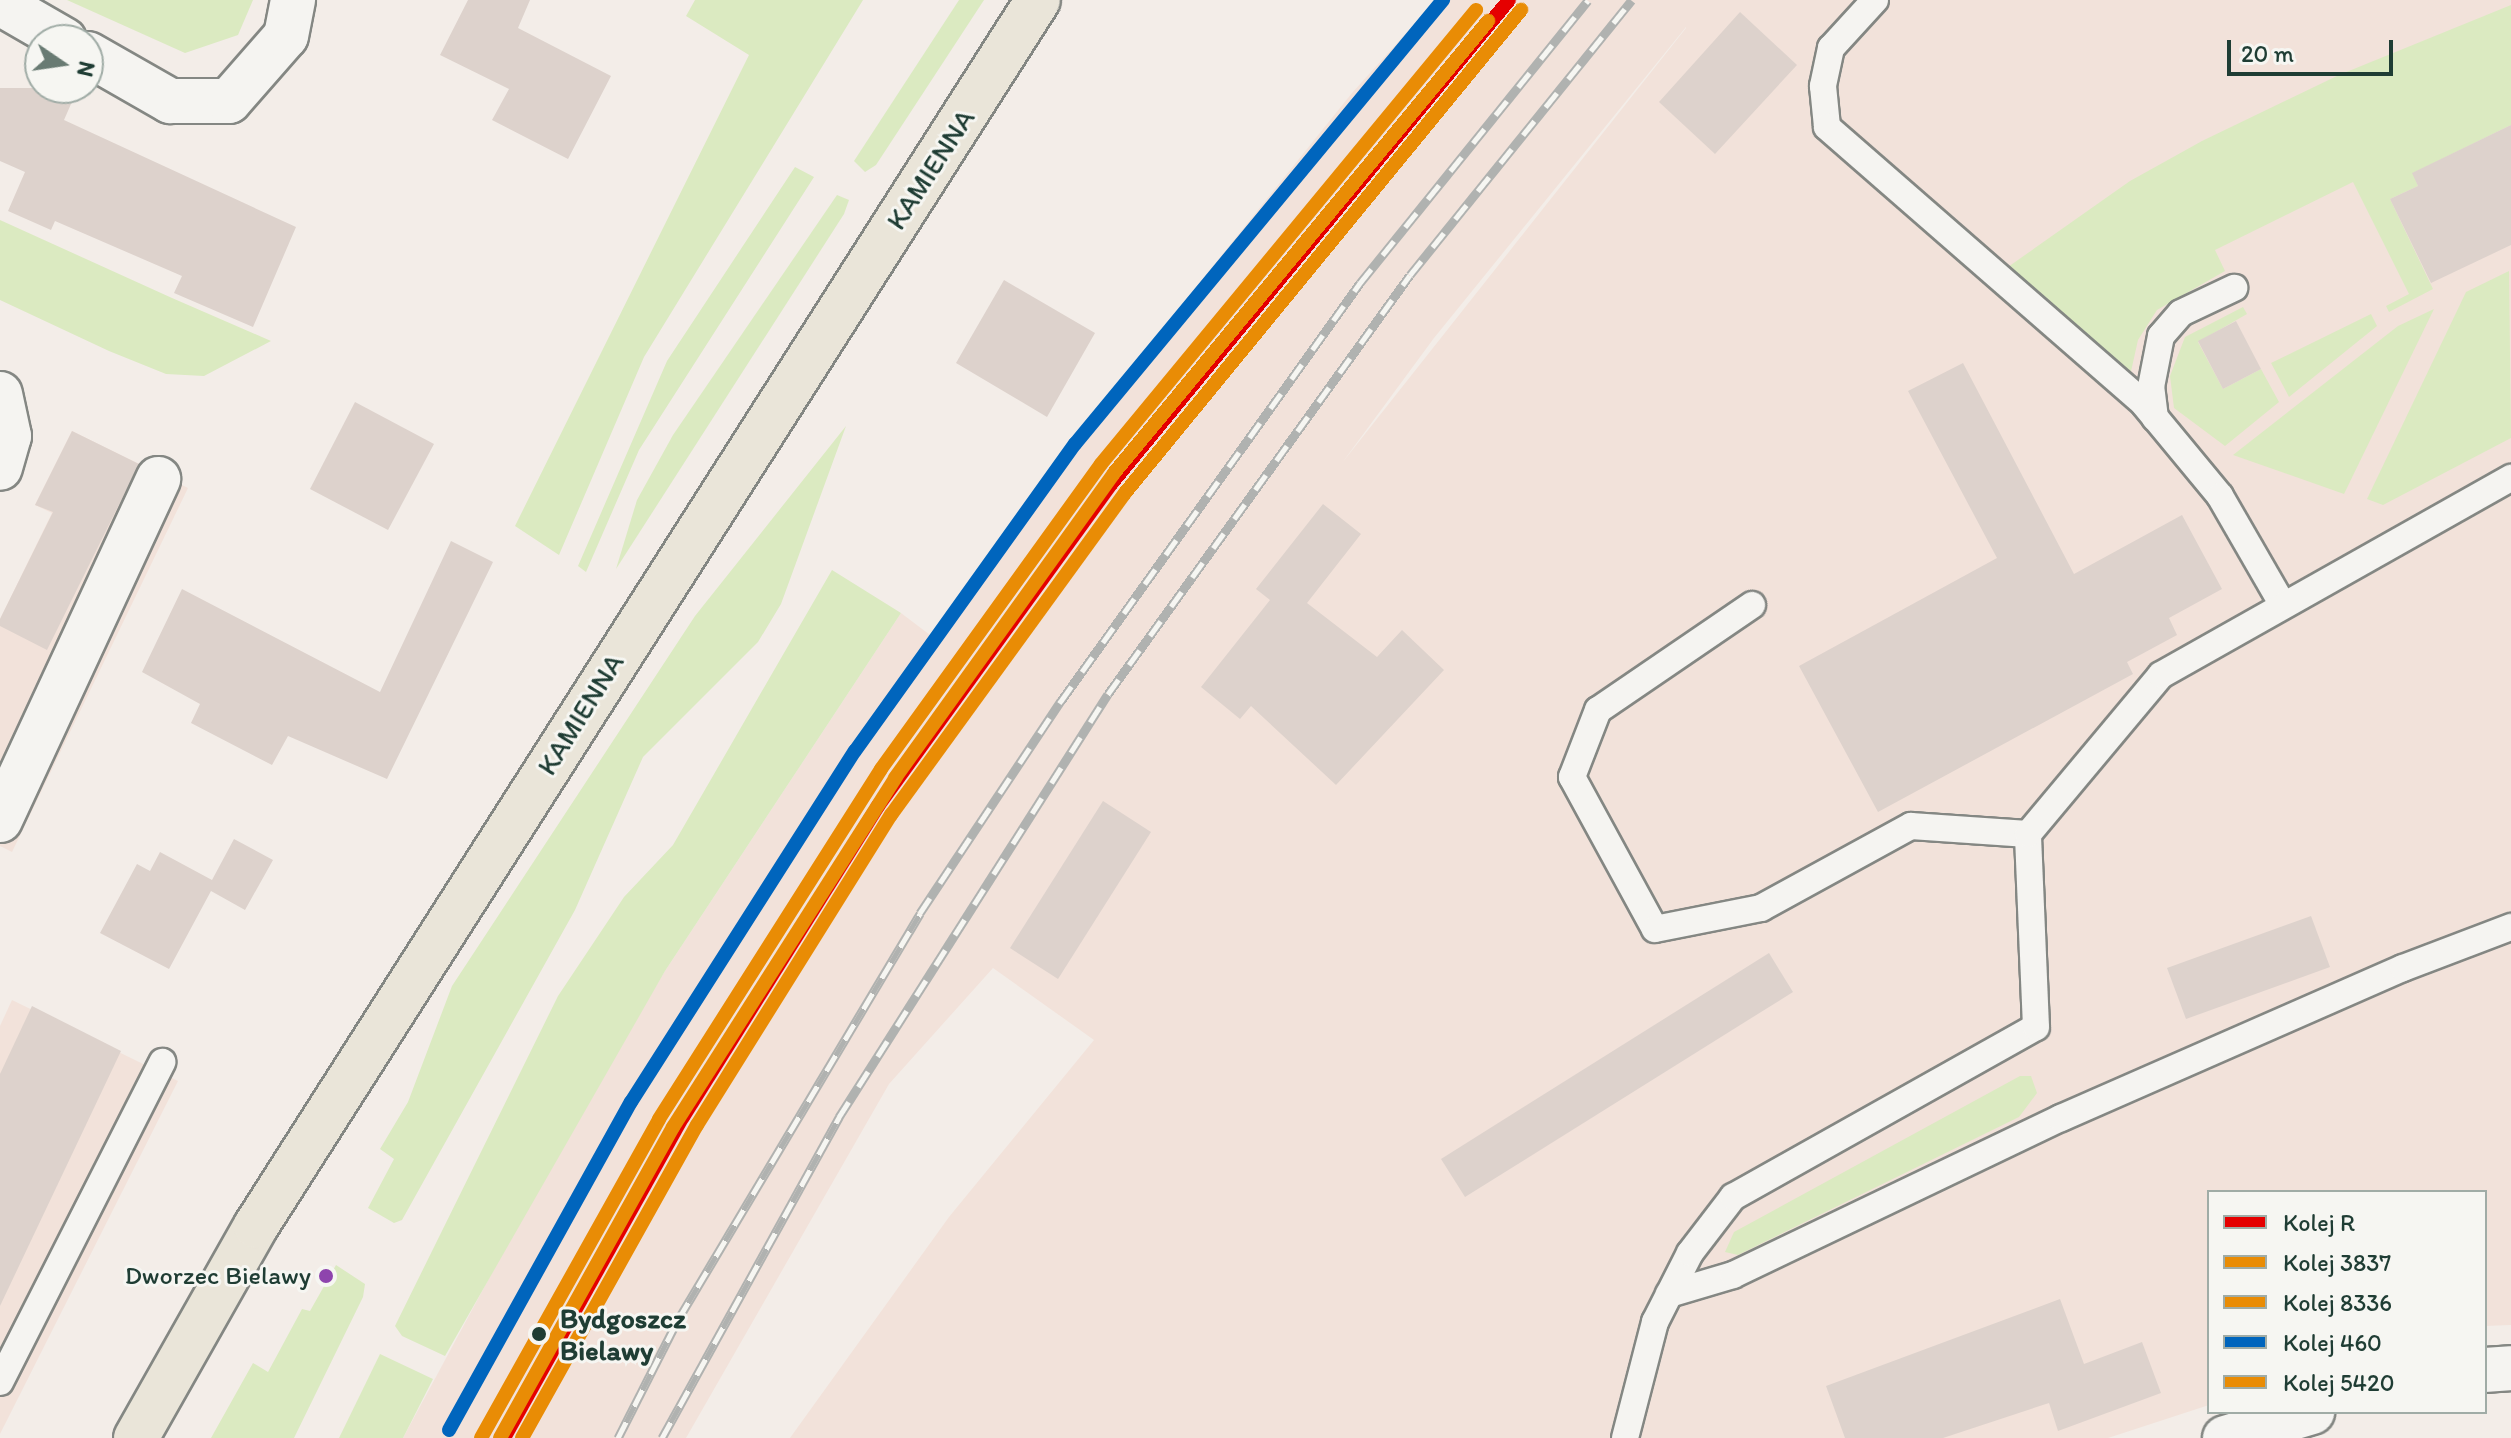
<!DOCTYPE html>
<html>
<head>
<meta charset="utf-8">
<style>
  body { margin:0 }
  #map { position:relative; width:2511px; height:1438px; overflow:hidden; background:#f3ede8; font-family:Itim,sans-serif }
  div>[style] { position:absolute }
  .built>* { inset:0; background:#f2e2da }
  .green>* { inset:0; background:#dbeac1 }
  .building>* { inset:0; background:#ddd2cc }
  .roads { filter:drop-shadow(2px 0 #848783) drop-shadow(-2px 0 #848783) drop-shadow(0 2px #848783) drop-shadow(0 -2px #848783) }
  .lane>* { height:26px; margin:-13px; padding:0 13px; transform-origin:13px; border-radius:13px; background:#f5f4f1 }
  .street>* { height:44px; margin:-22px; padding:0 22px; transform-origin:22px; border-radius:22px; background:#f5f4f1 }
  .primary>* { height:44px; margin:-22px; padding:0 22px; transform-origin:22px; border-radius:22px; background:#eae5d9 }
  .rail>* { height:9px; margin-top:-4.5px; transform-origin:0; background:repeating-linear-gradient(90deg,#f6f6f2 0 18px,#b0b2b0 0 36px); box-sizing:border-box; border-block:2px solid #b0b2b0 }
  .rail-1>* { height:14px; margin:-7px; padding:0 7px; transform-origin:7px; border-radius:7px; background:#e50000 }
  .rail-2>* { height:14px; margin:-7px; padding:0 7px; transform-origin:7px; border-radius:7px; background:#e98c05 }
  .rail-3>* { height:14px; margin:-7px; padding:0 7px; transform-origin:7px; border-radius:7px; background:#e98c05 }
  .rail-4>* { height:14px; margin:-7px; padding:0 7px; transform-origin:7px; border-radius:7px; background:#0065bd }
  .rail-5>* { height:14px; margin:-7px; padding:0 7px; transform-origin:7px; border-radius:7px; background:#e98c05 }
  .dots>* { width:22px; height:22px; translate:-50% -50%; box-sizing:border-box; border:4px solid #f6f6f2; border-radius:50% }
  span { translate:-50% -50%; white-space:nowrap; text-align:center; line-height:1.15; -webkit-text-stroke:6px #f6f6f2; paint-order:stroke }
  .bus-label { font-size:26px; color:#1f3d34 }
  .right { translate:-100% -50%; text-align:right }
  .street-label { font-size:28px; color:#1f3d34 }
  .stop-label { font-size:28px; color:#1f3d34; font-weight:700 }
  .left { translate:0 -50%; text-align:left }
  .legend { position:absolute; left:2207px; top:1190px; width:280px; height:224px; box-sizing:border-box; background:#f6f6f2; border:2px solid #a0aca6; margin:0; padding:10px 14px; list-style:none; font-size:24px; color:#1f3d34 }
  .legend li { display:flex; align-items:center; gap:16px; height:40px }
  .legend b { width:40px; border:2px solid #a0aca6 }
  .north { position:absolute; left:24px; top:24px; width:80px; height:80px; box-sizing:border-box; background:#f6f6f2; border:2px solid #a0aca6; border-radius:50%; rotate:103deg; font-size:22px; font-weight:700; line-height:32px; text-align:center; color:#1f3d34 }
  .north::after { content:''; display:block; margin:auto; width:28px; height:36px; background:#697b73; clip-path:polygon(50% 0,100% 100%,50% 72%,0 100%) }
  .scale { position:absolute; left:2227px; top:40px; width:166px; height:36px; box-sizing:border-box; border:4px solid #1f3d34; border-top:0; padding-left:10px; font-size:24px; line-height:28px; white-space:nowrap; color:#1f3d34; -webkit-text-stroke:6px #f6f6f2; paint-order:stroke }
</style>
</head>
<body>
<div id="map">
  <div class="built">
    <i style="clip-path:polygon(evenodd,1436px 0,2511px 0,2511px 1325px,2485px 1326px,2485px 1192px,2209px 1192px,2209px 1405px,2108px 1438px,790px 1438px,949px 1217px,1094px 1040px,993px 968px,889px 1084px,686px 1438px,403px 1438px,562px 1143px,665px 971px,901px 613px,934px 638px,1003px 534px,1115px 388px,1352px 93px,1436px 0,1686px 27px,1686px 28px,1342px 463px,1434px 338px,1686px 27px)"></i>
    <i style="clip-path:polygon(72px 431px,188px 488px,12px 852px,0 846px,0 619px,52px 513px,35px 505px)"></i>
    <i style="clip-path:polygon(12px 1000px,178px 1081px,0 1434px,0 1026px)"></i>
  </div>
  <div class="green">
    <i style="clip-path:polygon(67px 0,253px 0,238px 35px,185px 53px)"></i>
    <i style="clip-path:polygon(695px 0,863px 0,644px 357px,559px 555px,515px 526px,749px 55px,686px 16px)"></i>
    <i style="clip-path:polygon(959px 0,984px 0,876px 165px,865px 172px,854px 161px)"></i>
    <i style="clip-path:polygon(2511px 5px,2511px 125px,2413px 173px,2418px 186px,2390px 199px,2433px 289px,2389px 312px,2386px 306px,2409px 294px,2353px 182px,2215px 250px,2225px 271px,2157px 310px,2138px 340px,2130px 376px,2008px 267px,2130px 181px,2202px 141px,2339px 75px)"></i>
    <i style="clip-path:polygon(795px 167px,814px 177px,639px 450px,586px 572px,578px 566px,667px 361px)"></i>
    <i style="clip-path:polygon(837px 195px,849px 200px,844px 214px,616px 569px,637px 500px,673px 435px)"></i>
    <i style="clip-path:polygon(0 220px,172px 298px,271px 341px,204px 376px,166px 374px,109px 351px,0 300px)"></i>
    <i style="clip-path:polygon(2509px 271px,2511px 438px,2383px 505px,2367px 499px,2466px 292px)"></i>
    <i style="clip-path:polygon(2243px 307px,2247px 314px,2198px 342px,2223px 389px,2261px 369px,2279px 402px,2225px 446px,2174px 408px,2170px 376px,2185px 337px)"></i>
    <i style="clip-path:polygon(2434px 309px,2344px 494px,2233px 455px,2398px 326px)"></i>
    <i style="clip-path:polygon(2371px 314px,2377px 326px,2289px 397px,2271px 363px)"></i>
    <i style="clip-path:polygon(846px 426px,781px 604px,758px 642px,643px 757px,575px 910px,402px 1220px,394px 1223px,368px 1208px,394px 1159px,380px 1149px,408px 1102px,452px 986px,695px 616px)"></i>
    <i style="clip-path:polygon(832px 570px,901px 613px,665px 971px,445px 1356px,402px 1336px,395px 1326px,558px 996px,624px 897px,673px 845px)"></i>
    <i style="clip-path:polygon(2020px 1076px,2031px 1076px,2037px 1093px,2019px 1117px,1738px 1255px,1725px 1252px,1734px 1232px)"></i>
    <i style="clip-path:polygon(336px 1265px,365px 1284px,363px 1297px,294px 1438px,211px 1438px,253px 1363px,268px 1372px,302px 1309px,310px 1311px)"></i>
    <i style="clip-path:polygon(380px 1354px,433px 1379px,403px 1438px,339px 1438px)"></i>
  </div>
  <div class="building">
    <i style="clip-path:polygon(468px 0,530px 0,518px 28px,611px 76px,568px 159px,492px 120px,509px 89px,440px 55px)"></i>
    <i style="clip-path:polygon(1740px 12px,1797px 65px,1715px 154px,1659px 102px)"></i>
    <i style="clip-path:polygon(0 88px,78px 88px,64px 120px,296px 227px,253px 327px,174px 293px,182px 276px,55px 221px,51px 230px,8px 211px,25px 172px,0 161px)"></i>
    <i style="clip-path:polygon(2511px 125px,2511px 245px,2431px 283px,2390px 199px,2418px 186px,2412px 173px)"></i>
    <i style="clip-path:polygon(1004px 280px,1095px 333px,1047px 417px,956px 363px)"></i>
    <i style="clip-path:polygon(2236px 321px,2261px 369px,2223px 389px,2198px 341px)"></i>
    <i style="clip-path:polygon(1963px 363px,2074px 574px,2182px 515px,2222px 589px,2169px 618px,2177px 635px,2127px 662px,2133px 674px,1878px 812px,1799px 666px,1997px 558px,1908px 391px)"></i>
    <i style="clip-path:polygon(355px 402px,434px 444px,388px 530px,310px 489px)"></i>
    <i style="clip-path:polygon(72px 431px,139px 464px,47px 650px,0 626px,0 619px,53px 512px,35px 505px)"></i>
    <i style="clip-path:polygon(1323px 504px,1361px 534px,1307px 603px,1377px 657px,1402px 630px,1444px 670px,1336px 785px,1251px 706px,1240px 719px,1201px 687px,1270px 600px,1256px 589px)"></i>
    <i style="clip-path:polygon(451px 541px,493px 562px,387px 779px,288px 736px,272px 765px,191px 723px,200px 704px,142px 672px,182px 589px,380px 692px)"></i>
    <i style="clip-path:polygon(1103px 801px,1151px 832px,1058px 979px,1010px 948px)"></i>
    <i style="clip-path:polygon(234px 839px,273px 860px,245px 910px,211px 891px,169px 969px,100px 933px,137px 864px,150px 871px,160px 852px,212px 880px)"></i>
    <i style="clip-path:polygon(2311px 916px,2330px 967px,2186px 1019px,2167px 968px)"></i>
    <i style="clip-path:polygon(1769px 953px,1793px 992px,1465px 1197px,1441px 1159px)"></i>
    <i style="clip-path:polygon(32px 1006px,121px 1051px,0 1306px,0 1074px)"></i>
    <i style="clip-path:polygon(2060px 1299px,2084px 1364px,2142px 1342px,2161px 1393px,2058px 1431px,2049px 1403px,1943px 1438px,1845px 1438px,1826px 1386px)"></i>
  </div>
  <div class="roads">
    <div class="lane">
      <i style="left:1875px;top:0;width:65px;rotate:132.5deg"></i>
      <i style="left:1831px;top:48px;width:39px;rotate:102deg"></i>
      <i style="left:1823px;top:86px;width:41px;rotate:84.4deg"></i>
      <i style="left:1827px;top:127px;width:421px;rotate:41.1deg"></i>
      <i style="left:2144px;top:404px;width:119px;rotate:50.4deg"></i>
      <i style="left:2220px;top:496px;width:126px;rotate:60deg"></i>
      <i style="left:2155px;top:418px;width:31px;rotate:-97deg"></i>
      <i style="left:2151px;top:387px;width:52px;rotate:-78.9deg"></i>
      <i style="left:2161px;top:336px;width:30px;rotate:-49deg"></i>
      <i style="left:2181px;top:313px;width:59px;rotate:-25.3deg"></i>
      <i style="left:1752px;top:605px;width:186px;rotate:145.7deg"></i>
      <i style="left:1598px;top:710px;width:72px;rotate:111.2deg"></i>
      <i style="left:1572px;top:777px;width:173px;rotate:61.4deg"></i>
      <i style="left:1655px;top:929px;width:108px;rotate:-11.2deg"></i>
      <i style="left:1761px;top:908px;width:171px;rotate:-28.7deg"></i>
      <i style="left:1911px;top:826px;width:117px;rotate:3.9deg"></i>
      <i style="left:1669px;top:1294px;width:67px;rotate:-16.5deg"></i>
      <i style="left:1733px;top:1275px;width:364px;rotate:-25.6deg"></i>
      <i style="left:2061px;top:1118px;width:373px;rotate:-23.7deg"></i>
      <i style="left:2403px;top:968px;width:116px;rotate:-20.8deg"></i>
      <i style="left:0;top:1382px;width:359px;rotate:-63.1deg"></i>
      <i style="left:1625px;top:1438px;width:120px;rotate:-75.5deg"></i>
      <i style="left:1655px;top:1322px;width:77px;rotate:-63.1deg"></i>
      <i style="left:1690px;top:1253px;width:71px;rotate:-52.5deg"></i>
      <i style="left:1733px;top:1197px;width:347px;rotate:-29.3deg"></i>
      <i style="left:2036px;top:1027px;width:193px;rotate:-92.4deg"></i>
      <i style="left:2028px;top:834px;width:207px;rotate:-50.1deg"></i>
      <i style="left:2161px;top:675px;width:402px;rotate:-29.4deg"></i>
    </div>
    <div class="street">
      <i style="left:0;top:3px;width:74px;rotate:30deg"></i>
      <i style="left:88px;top:54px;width:95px;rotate:29.8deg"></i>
      <i style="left:170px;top:101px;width:59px"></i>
      <i style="left:229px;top:101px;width:86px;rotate:-48.8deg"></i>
      <i style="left:286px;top:36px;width:37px;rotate:-79deg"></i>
      <i style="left:0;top:394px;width:43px;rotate:77.9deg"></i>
      <i style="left:9px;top:436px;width:33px;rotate:106deg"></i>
      <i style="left:0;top:820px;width:376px;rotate:-65.1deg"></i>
      <i style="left:2485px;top:1370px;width:26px;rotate:-4deg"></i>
      <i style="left:2225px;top:1438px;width:91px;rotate:-16.6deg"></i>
    </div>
    <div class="primary">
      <i style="left:136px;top:1438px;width:244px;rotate:-60.5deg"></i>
      <i style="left:256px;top:1226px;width:1454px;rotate:-57.47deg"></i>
    </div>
  </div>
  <div class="rail">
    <i style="left:618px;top:1438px;width:135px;rotate:-63.1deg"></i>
    <i style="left:679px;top:1318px;width:471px;rotate:-59.2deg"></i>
    <i style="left:920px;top:913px;width:255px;rotate:-56.4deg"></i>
    <i style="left:1061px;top:701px;width:514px;rotate:-54.42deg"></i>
    <i style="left:1360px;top:283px;width:363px;rotate:-51.1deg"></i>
    <i style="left:662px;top:1438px;width:367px;rotate:-61.1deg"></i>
    <i style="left:839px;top:1117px;width:501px;rotate:-57.55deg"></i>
    <i style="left:1108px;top:694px;width:516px;rotate:-54.22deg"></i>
    <i style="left:1410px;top:275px;width:353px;rotate:-51.1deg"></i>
  </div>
  <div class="rail-1">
    <i style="left:504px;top:1438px;width:368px;rotate:-60.9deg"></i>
    <i style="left:683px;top:1117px;width:367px;rotate:-57.9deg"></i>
    <i style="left:878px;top:806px;width:399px;rotate:-54.1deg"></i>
    <i style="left:1112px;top:483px;width:625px;rotate:-50.58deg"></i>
  </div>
  <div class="rail-2">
    <i style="left:522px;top:1438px;width:359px;rotate:-60.8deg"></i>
    <i style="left:697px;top:1125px;width:366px;rotate:-58deg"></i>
    <i style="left:891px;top:815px;width:398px;rotate:-54deg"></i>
    <i style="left:1125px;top:493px;width:625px;rotate:-50.65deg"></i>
  </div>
  <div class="rail-3">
    <i style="left:481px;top:1438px;width:365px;rotate:-60.8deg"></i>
    <i style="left:659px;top:1119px;width:414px;rotate:-57.6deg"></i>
    <i style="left:881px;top:769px;width:376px;rotate:-54.2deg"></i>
    <i style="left:1101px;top:464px;width:589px;rotate:-50.44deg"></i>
  </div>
  <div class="rail-4">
    <i style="left:449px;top:1430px;width:375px;rotate:-61deg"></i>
    <i style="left:631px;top:1102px;width:416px;rotate:-57.5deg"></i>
    <i style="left:855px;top:751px;width:378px;rotate:-54.4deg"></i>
    <i style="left:1075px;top:444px;width:577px;rotate:-50.35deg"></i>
  </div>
  <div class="rail-5">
    <i style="left:500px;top:1438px;width:356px;rotate:-60.9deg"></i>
    <i style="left:673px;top:1127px;width:414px;rotate:-57.5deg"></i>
    <i style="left:895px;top:778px;width:375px;rotate:-54.3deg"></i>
    <i style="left:1114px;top:473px;width:587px;rotate:-50.39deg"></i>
  </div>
  <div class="dots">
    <i style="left:326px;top:1276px;background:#8e44ad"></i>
    <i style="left:539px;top:1334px;background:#1f3d34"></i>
  </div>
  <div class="bus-label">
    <span class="right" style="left:311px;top:1276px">Dworzec Bielawy</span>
  </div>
  <div class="street-label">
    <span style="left:930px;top:169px;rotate:-57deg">KAMIENNA</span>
    <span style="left:580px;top:714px;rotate:-58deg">KAMIENNA</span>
  </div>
  <div class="stop-label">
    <span class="left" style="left:560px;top:1334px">Bydgoszcz<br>Bielawy</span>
  </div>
  <ul class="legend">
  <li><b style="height:10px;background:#e50000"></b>Kolej R</li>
  <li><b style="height:10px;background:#e98c05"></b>Kolej 3837</li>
  <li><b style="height:10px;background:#e98c05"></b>Kolej 8336</li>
  <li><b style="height:10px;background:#0065bd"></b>Kolej 460</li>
  <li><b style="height:10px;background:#e98c05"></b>Kolej 5420</li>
  </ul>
  <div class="north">N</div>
  <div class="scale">20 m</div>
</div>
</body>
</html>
